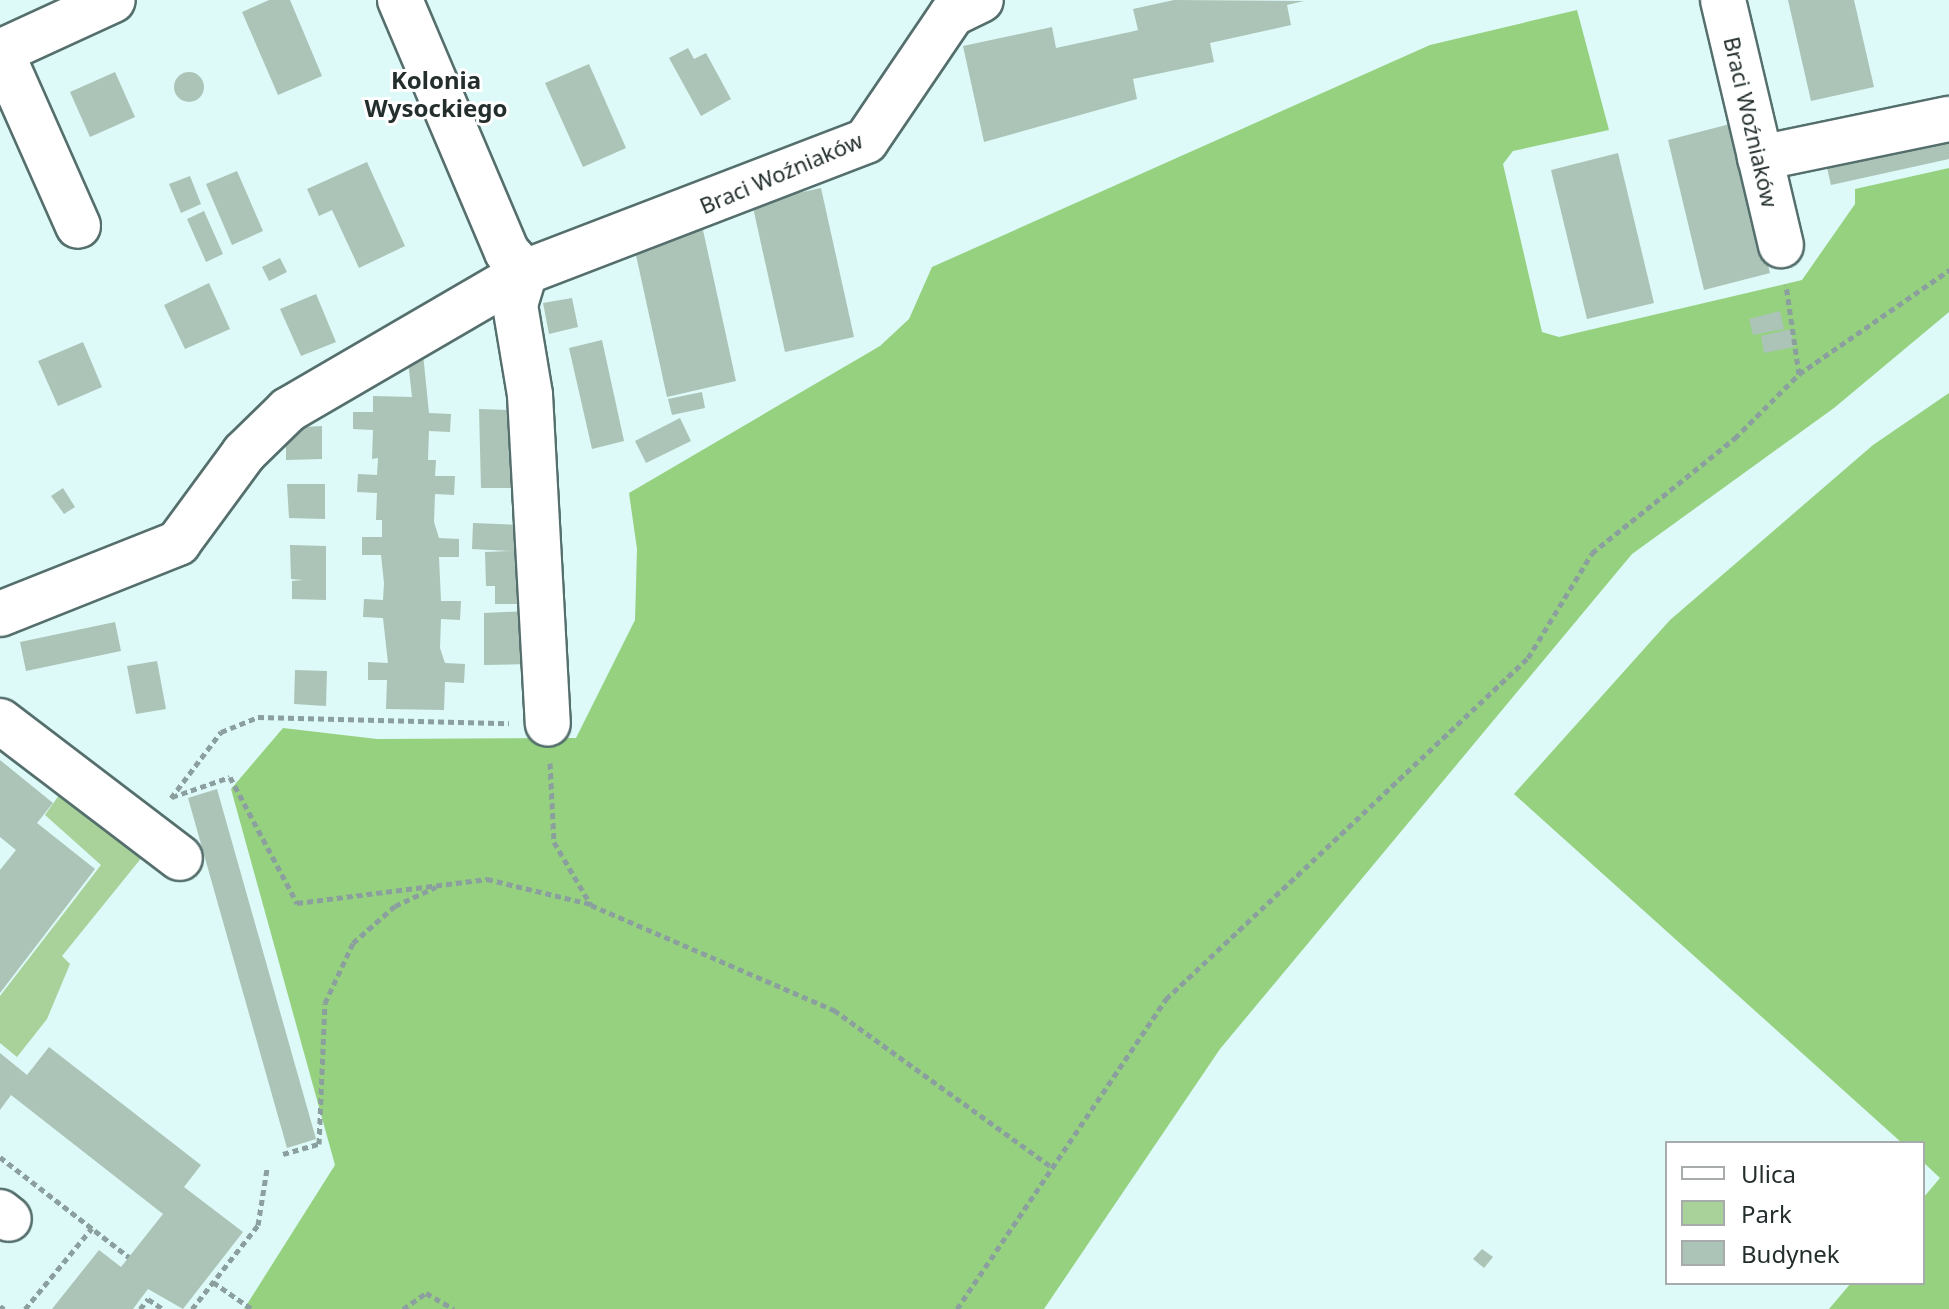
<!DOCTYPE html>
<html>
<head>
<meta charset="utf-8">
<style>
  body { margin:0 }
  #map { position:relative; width:1949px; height:1309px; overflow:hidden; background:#ddfaf8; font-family:"Noto Sans",sans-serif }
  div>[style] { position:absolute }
  .green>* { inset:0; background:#a9d19a }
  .forest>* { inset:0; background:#96d180 }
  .building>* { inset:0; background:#acc3b7 }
  .round { border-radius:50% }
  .path>* { height:5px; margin-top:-2.5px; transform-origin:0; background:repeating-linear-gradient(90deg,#8a9f9e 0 6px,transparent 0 10px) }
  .roads { filter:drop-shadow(2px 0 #556f6d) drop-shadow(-2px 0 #556f6d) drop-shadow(0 2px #556f6d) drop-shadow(0 -2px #556f6d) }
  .minor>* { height:44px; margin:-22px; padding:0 22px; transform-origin:22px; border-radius:22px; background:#fff }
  span { translate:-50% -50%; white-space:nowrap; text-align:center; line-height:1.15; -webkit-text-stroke:6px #fff; paint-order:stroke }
  .street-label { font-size:22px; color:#232e2d }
  .neighbourhood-label { font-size:24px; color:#232e2d; font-weight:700 }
  .legend { position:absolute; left:1665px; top:1141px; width:260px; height:144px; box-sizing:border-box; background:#fff; border:2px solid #a7abab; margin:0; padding:10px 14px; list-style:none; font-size:24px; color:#232e2d }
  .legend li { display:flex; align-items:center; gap:16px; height:40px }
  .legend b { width:40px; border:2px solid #a7abab }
</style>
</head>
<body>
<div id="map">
  <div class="green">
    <i style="clip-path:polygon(64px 788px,147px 851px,62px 956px,70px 964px,47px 1019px,17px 1057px,0 1043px,0 996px,101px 865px,45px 815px)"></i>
  </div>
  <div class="forest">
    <i style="clip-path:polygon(1577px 10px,1609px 130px,1513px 151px,1503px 164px,1542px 332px,1559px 337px,1802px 280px,1855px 204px,1855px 189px,1949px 168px,1949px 312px,1834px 408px,1632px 554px,1220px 1049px,1044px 1309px,244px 1309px,335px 1165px,231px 789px,283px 728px,377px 739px,576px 738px,635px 620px,637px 549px,629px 493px,880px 346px,909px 319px,932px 267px,1430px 45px)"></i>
    <i style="clip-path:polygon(1949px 393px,1949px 1309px,1829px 1309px,1851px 1283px,1923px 1283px,1923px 1198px,1940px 1178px,1923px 1162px,1923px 1143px,1902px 1143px,1514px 794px,1670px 620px,1873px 445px)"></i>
  </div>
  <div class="building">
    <i style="clip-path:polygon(269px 0,290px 0,322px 76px,278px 95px,242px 12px)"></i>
    <i style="clip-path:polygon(1174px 0,1304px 1px,1287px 5px,1291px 25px,1210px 43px,1214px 62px,1133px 79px,1137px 99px,984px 142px,963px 46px,1052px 27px,1056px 48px,1130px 32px,1138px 30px,1133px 9px)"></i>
    <i style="clip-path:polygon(1788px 0,1854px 0,1874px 87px,1811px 101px)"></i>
    <i style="clip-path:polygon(688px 48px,694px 59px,706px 53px,731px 99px,701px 116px,669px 58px)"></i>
    <i style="clip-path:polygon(589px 64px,626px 148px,583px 167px,545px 83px)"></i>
    <i style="clip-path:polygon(115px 72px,135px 117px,90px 137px,70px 92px)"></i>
    <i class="round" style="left:174px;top:72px;width:30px;height:30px"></i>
    <i style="clip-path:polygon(1734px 123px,1770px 273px,1704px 290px,1668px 140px)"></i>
    <i style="clip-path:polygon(1949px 123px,1949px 159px,1831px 185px,1823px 151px)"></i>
    <i style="clip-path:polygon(1618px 153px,1654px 303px,1587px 319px,1551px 170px)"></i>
    <i style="clip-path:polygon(367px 162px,405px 246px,359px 268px,332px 210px,319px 216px,307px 189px)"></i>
    <i style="clip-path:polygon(237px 171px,263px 231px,232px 245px,206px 184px)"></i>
    <i style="clip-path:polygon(190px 176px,201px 204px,181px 213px,169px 184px)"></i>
    <i style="clip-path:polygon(821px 188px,854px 337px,785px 352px,752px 203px)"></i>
    <i style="clip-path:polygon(204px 211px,223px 254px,206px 262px,187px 219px)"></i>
    <i style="clip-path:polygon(703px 230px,736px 381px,667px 397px,634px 246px)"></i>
    <i style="clip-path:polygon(280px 258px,287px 272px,269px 281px,262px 267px)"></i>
    <i style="clip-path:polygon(209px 283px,230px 329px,185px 349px,164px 305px)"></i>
    <i style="clip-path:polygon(316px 294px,336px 342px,301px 356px,280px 309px)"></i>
    <i style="clip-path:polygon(572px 298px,578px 327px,549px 334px,543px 303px)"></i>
    <i style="clip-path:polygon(1780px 311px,1784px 329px,1753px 335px,1749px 319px)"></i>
    <i style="clip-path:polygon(1791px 329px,1794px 347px,1764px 353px,1761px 336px)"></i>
    <i style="clip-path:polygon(602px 340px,624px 441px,592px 449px,569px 348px)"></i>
    <i style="clip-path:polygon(83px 342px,102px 387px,58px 406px,38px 361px)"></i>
    <i style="clip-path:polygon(423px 354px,429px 413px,451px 414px,450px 432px,429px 431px,428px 460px,436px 460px,435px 476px,455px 476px,454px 495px,435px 494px,434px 522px,439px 538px,459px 539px,459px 557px,439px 557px,441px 601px,461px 601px,460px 620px,441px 619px,440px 648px,445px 663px,465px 664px,464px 683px,445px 682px,444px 710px,386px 709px,387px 680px,368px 680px,368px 662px,388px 663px,383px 618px,363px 617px,364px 599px,383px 600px,384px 583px,381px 555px,362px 555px,362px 537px,382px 537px,382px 520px,376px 520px,377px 493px,357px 492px,358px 474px,377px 475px,378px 458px,372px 459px,373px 430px,353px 429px,353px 412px,373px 412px,373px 396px,412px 397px,408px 361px)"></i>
    <i style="clip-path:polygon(702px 392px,705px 408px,672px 415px,668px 399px)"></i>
    <i style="clip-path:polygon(479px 409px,514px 410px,515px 488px,481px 488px)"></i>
    <i style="clip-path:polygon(680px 418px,691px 441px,646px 463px,635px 441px)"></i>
    <i style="clip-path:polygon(322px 426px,322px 459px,286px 460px,286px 428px)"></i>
    <i style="clip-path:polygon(287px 484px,325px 484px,325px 519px,289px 518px)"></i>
    <i style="clip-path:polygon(63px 488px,75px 507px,64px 514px,51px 496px)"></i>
    <i style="clip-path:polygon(473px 523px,522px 525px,525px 604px,495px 604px,495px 586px,486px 586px,485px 552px,512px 551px,472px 549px)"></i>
    <i style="clip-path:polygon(290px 545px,326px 546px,326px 600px,292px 599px,292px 581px,303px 580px,291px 579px)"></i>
    <i style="clip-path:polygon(527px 611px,531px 664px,484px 665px,484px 613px)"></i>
    <i style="clip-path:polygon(115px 622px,121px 651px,26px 671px,20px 642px)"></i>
    <i style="clip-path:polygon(157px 661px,166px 709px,136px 714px,127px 666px)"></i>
    <i style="clip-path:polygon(295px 670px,327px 671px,326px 706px,294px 704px)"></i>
    <i style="clip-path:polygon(0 760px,53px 803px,37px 823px,95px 869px,0 993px,0 870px,16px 850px,0 837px)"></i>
    <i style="clip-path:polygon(217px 789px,316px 1139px,287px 1148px,188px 798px)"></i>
    <i style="clip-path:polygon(49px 1047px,201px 1165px,184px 1187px,243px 1232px,183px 1309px,148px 1289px,133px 1309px,52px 1309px,99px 1250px,121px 1267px,163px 1214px,11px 1095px,0 1110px,0 1053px,27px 1075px)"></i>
    <i style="clip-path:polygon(1482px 1249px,1493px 1257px,1484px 1268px,1473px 1259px)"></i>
  </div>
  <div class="path">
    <i style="left:1799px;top:374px;width:183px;rotate:-34.7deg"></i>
    <i style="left:550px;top:763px;width:79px;rotate:87.1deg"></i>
    <i style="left:554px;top:842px;width:73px;rotate:59.6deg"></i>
    <i style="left:591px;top:905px;width:265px;rotate:23.4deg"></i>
    <i style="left:834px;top:1010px;width:270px;rotate:35.8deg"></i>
    <i style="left:172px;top:797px;width:61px;rotate:-19deg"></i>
    <i style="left:230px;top:777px;width:143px;rotate:62deg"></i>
    <i style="left:297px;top:903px;width:192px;rotate:-7.2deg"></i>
    <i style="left:487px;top:879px;width:106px;rotate:13.6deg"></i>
    <i style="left:171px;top:798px;width:83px;rotate:-52.9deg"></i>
    <i style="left:221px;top:732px;width:40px;rotate:-22deg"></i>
    <i style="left:258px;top:717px;width:251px;rotate:1.4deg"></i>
    <i style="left:283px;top:1154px;width:37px;rotate:-16deg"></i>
    <i style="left:319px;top:1144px;width:141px;rotate:-87.6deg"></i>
    <i style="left:325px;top:1003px;width:66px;rotate:-65deg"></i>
    <i style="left:353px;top:943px;width:56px;rotate:-41.4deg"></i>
    <i style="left:395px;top:906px;width:45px;rotate:-24.9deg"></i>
    <i style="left:0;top:1157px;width:163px;rotate:37.8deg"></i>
    <i style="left:213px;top:1282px;width:47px;rotate:34.7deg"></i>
    <i style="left:0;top:1306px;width:5px;rotate:37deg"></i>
    <i style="left:25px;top:1309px;width:105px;rotate:-50.4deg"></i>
    <i style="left:140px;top:1309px;width:13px;rotate:-51deg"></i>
    <i style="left:148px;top:1299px;width:18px;rotate:34deg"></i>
    <i style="left:192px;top:1309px;width:107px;rotate:-51.8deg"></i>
    <i style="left:258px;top:1225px;width:57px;rotate:-80.9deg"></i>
    <i style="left:403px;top:1309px;width:28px;rotate:-35deg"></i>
    <i style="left:426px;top:1293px;width:32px;rotate:30deg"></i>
    <i style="left:957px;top:1309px;width:374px;rotate:-56deg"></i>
    <i style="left:1166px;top:999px;width:497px;rotate:-43.3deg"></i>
    <i style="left:1528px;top:658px;width:123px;rotate:-58.6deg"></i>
    <i style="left:1592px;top:553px;width:184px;rotate:-38.8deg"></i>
    <i style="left:1735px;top:438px;width:91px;rotate:-45deg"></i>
    <i style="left:1799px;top:374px;width:90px;rotate:-98.3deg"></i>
  </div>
  <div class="roads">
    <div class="minor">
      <i style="left:400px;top:0;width:274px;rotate:67deg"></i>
      <i style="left:507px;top:252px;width:27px;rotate:48deg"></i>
      <i style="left:1723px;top:0;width:252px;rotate:76.7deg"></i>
      <i style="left:0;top:52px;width:124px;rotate:-24.7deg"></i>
      <i style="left:1px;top:52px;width:190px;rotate:66.1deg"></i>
      <i style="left:1760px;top:158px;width:193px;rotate:-11.7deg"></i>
      <i style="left:525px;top:272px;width:34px;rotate:107deg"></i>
      <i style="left:515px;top:305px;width:91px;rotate:80.5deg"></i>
      <i style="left:530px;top:395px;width:329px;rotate:86.9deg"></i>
      <i style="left:0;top:614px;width:192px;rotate:-21.7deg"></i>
      <i style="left:178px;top:543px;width:112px;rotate:-53.7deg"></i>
      <i style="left:244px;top:453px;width:62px;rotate:-44.3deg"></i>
      <i style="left:288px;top:410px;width:274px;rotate:-30.2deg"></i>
      <i style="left:525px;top:272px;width:365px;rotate:-21deg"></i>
      <i style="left:866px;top:141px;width:153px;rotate:-55.9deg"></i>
      <i style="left:952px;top:14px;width:32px;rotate:-26deg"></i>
      <i style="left:0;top:721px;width:226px;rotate:37.3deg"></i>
      <i style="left:0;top:1212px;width:11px;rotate:38deg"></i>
    </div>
  </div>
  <div class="street-label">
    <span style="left:1751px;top:122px;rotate:77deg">Braci Woźniaków</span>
    <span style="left:781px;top:173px;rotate:-23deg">Braci Woźniaków</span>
  </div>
  <div class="neighbourhood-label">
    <span style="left:436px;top:94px">Kolonia<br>Wysockiego</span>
  </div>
  <ul class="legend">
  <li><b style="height:10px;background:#fff"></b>Ulica</li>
  <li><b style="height:22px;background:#a9d19a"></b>Park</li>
  <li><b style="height:22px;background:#acc3b7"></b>Budynek</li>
  </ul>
</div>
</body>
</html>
